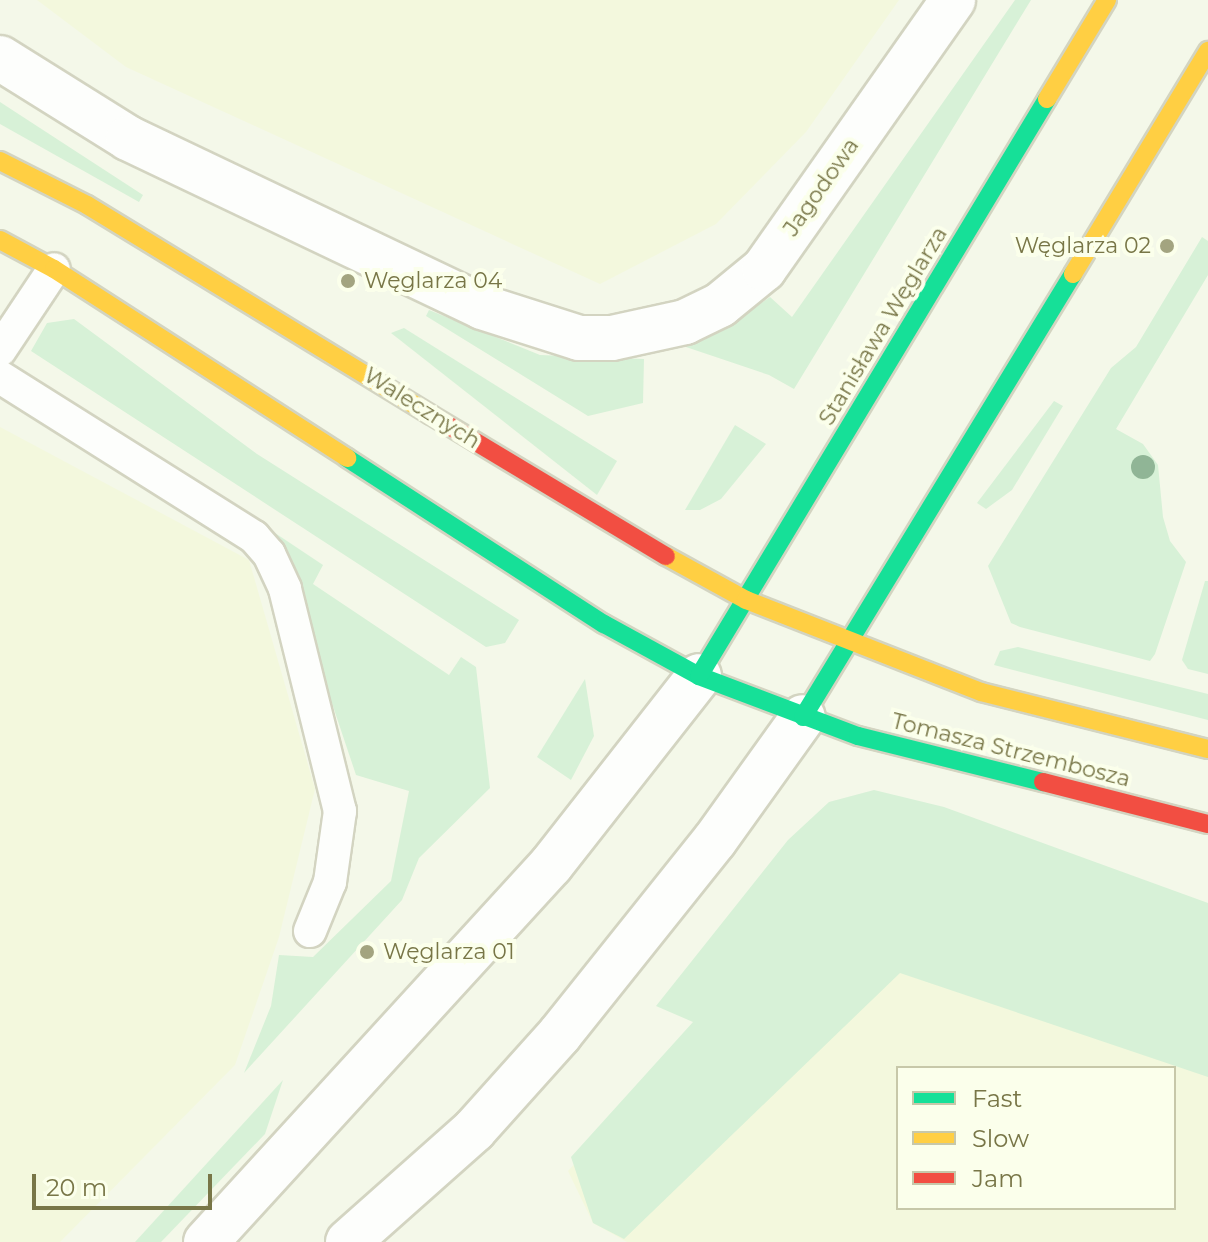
<!DOCTYPE html>
<html>
<head>
<meta charset="utf-8">
<style>
  body { margin:0 }
  #map { position:relative; width:1208px; height:1242px; overflow:hidden; background:#f4f8e9; font-family:Montserrat,sans-serif }
  div>[style] { position:absolute }
  .residential>* { inset:0; background:#f3f8dd }
  .green>* { inset:0; background:#d7f1d7 }
  .roads { filter:drop-shadow(2px 0 #d3d4c1) drop-shadow(-2px 0 #d3d4c1) drop-shadow(0 2px #d3d4c1) drop-shadow(0 -2px #d3d4c1) }
  .lane>* { height:32px; margin:-16px; padding:0 16px; transform-origin:16px; border-radius:16px; background:#fdfefc }
  .street>* { height:44px; margin:-22px; padding:0 22px; transform-origin:22px; border-radius:22px; background:#fdfefc }
  .fast>* { height:18px; margin:-9px; padding:0 9px; transform-origin:9px; border-radius:9px; background:#16e098 }
  .slow>* { height:18px; margin:-9px; padding:0 9px; transform-origin:9px; border-radius:9px; background:#ffcf43 }
  .jam>* { height:18px; margin:-9px; padding:0 9px; transform-origin:9px; border-radius:9px; background:#f24e42 }
  .trees>* { width:24px; height:24px; margin:-12px; border-radius:50%; background:#90b596 }
  .dots>* { width:22px; height:22px; translate:-50% -50%; box-sizing:border-box; border:4px solid #fbffeb; border-radius:50% }
  span { translate:-50% -50%; white-space:nowrap; text-align:center; line-height:1.15; -webkit-text-stroke:8px #fbffeb; paint-order:stroke }
  .street-label { font-size:22px; color:#787647 }
  .poi-label { font-size:22px; color:#787647 }
  .right { translate:-100% -50%; text-align:right }
  .left { translate:0 -50%; text-align:left }
  .legend { position:absolute; left:896px; top:1066px; width:280px; height:144px; box-sizing:border-box; background:#fbffeb; border:2px solid #c7c8a9; margin:0; padding:10px 14px; list-style:none; font-size:24px; color:#787647 }
  .legend li { display:flex; align-items:center; gap:16px; height:40px }
  .legend b { width:40px; border:2px solid #c7c8a9 }
  .scale { position:absolute; left:32px; top:1174px; width:180px; height:36px; box-sizing:border-box; border:4px solid #787647; border-top:0; padding-left:10px; font-size:24px; line-height:28px; white-space:nowrap; color:#787647; -webkit-text-stroke:6px #fbffeb; paint-order:stroke }
</style>
</head>
<body>
<div id="map">
  <div class="residential">
    <i style="clip-path:polygon(37px 0,899px 0,806px 132px,716px 224px,600px 284px,126px 67px)"></i>
    <i style="clip-path:polygon(0 427px,249px 560px,315px 789px,279px 937px,235px 1065px,60px 1242px,0 1242px)"></i>
    <i style="clip-path:polygon(evenodd,850px 839px,1208px 943px,1208px 1242px,627px 1242px,593px 1223px,568px 1171px,695px 1033px,850px 839px,898px 1068px,1174px 1068px,1174px 1208px,898px 1208px,898px 1068px)"></i>
  </div>
  <div class="green">
    <i style="clip-path:polygon(1015px 0,1031px 0,794px 389px,769px 375px,683px 346px,729px 325px,770px 297px,792px 317px)"></i>
    <i style="clip-path:polygon(0 102px,143px 195px,139px 202px,0 124px)"></i>
    <i style="clip-path:polygon(1202px 237px,1208px 241px,1208px 275px,1116px 429px,1143px 444px,1158px 465px,1163px 517px,1170px 541px,1186px 562px,1155px 654px,1150px 661px,1020px 627px,1011px 623px,988px 566px,1111px 368px,1136px 347px)"></i>
    <i style="clip-path:polygon(429px 310px,540px 355px,644px 359px,643px 403px,588px 416px,426px 316px)"></i>
    <i style="clip-path:polygon(74px 319px,257px 454px,519px 620px,505px 643px,486px 647px,31px 351px,47px 323px)"></i>
    <i style="clip-path:polygon(404px 328px,617px 461px,597px 495px,391px 333px)"></i>
    <i style="clip-path:polygon(1054px 401px,1063px 406px,1012px 490px,986px 509px,977px 503px)"></i>
    <i style="clip-path:polygon(735px 425px,766px 444px,721px 499px,700px 510px,685px 510px)"></i>
    <i style="clip-path:polygon(275px 533px,323px 565px,313px 584px,449px 675px,461px 657px,476px 667px,490px 788px,419px 858px,402px 900px,244px 1073px,271px 1006px,279px 955px,313px 957px,391px 881px,409px 791px,356px 775px)"></i>
    <i style="clip-path:polygon(1205px 581px,1208px 581px,1208px 674px,1188px 669px,1182px 660px)"></i>
    <i style="clip-path:polygon(1018px 647px,1208px 694px,1208px 720px,994px 665px,1000px 651px)"></i>
    <i style="clip-path:polygon(585px 679px,594px 736px,571px 780px,537px 757px)"></i>
    <i style="clip-path:polygon(874px 790px,944px 807px,1208px 903px,1208px 1077px,900px 973px,624px 1239px,593px 1223px,571px 1157px,693px 1022px,656px 1006px,788px 840px,829px 802px)"></i>
    <i style="clip-path:polygon(283px 1080px,265px 1134px,161px 1242px,135px 1242px)"></i>
  </div>
  <div class="roads">
    <div class="lane">
      <i style="left:0;top:350px;width:97px;rotate:-56.3deg"></i>
      <i style="left:0;top:377px;width:300px;rotate:32.2deg"></i>
      <i style="left:254px;top:537px;width:23px;rotate:49deg"></i>
      <i style="left:269px;top:554px;width:38px;rotate:65deg"></i>
      <i style="left:285px;top:589px;width:229px;rotate:76.1deg"></i>
      <i style="left:340px;top:811px;width:72px;rotate:98deg"></i>
      <i style="left:330px;top:882px;width:53px;rotate:112.2deg"></i>
    </div>
    <div class="street">
      <i style="left:0;top:58px;width:151px;rotate:32deg"></i>
      <i style="left:128px;top:138px;width:392px;rotate:25.5deg"></i>
      <i style="left:482px;top:307px;width:102px;rotate:17.7deg"></i>
      <i style="left:579px;top:338px;width:33px"></i>
      <i style="left:612px;top:338px;width:75px;rotate:-12.4deg"></i>
      <i style="left:685px;top:322px;width:39px;rotate:-26deg"></i>
      <i style="left:720px;top:305px;width:57px;rotate:-39.3deg"></i>
      <i style="left:764px;top:269px;width:329px;rotate:-54.9deg"></i>
      <i style="left:206px;top:1242px;width:511px;rotate:-47.54deg"></i>
      <i style="left:551px;top:865px;width:240px;rotate:-51.9deg"></i>
      <i style="left:348px;top:1242px;width:169px;rotate:-41.6deg"></i>
      <i style="left:474px;top:1130px;width:129px;rotate:-48.1deg"></i>
      <i style="left:560px;top:1034px;width:248px;rotate:-51.4deg"></i>
      <i style="left:715px;top:840px;width:151px;rotate:-54.4deg"></i>
    </div>
    <div class="fast">
      <i style="left:347px;top:458px;width:306px;rotate:32.9deg"></i>
      <i style="left:604px;top:624px;width:108px;rotate:28.7deg"></i>
      <i style="left:699px;top:676px;width:170px;rotate:20.7deg"></i>
      <i style="left:858px;top:736px;width:191px;rotate:14deg"></i>
      <i style="left:699px;top:676px;width:674px;rotate:-58.9deg"></i>
      <i style="left:803px;top:717px;width:519px;rotate:-58.64deg"></i>
    </div>
    <div class="slow">
      <i style="left:1047px;top:99px;width:116px;rotate:-58.8deg"></i>
      <i style="left:0;top:161px;width:97px;rotate:26.8deg"></i>
      <i style="left:87px;top:205px;width:403px;rotate:31.4deg"></i>
      <i style="left:0;top:240px;width:61px;rotate:28.2deg"></i>
      <i style="left:54px;top:269px;width:349px;rotate:32.8deg"></i>
      <i style="left:1073px;top:274px;width:261px;rotate:-58.8deg"></i>
      <i style="left:666px;top:556px;width:91px;rotate:28.8deg"></i>
      <i style="left:746px;top:600px;width:252px;rotate:21.4deg"></i>
      <i style="left:981px;top:692px;width:234px;rotate:14.1deg"></i>
    </div>
    <div class="jam">
      <i style="left:431px;top:415px;width:274px;rotate:31deg"></i>
      <i style="left:1043px;top:782px;width:170px;rotate:14.3deg"></i>
    </div>
  </div>
  <div class="trees">
    <i style="left:1143px;top:467px"></i>
  </div>
  <div class="dots">
    <i style="left:1167px;top:246px;background:#a3a480"></i>
    <i style="left:348px;top:281px;background:#a3a480"></i>
    <i style="left:367px;top:952px;background:#a3a480"></i>
  </div>
  <div class="street-label">
    <span style="left:821px;top:187px;rotate:-55deg">Jagodowa</span>
    <span style="left:883px;top:326px;rotate:-59deg">Stanisława Węglarza</span>
    <span style="left:422px;top:408px;rotate:32deg">Walecznych</span>
    <span style="left:1011px;top:750px;rotate:14deg">Tomasza Strzembosza</span>
  </div>
  <div class="poi-label">
    <span class="right" style="left:1151px;top:246px">Węglarza 02</span>
    <span class="left" style="left:364px;top:281px">Węglarza 04</span>
    <span class="left" style="left:383px;top:952px">Węglarza 01</span>
  </div>
  <ul class="legend">
  <li><b style="height:10px;background:#16e098"></b>Fast</li>
  <li><b style="height:10px;background:#ffcf43"></b>Slow</li>
  <li><b style="height:10px;background:#f24e42"></b>Jam</li>
  </ul>
  <div class="scale">20 m</div>
</div>
</body>
</html>
